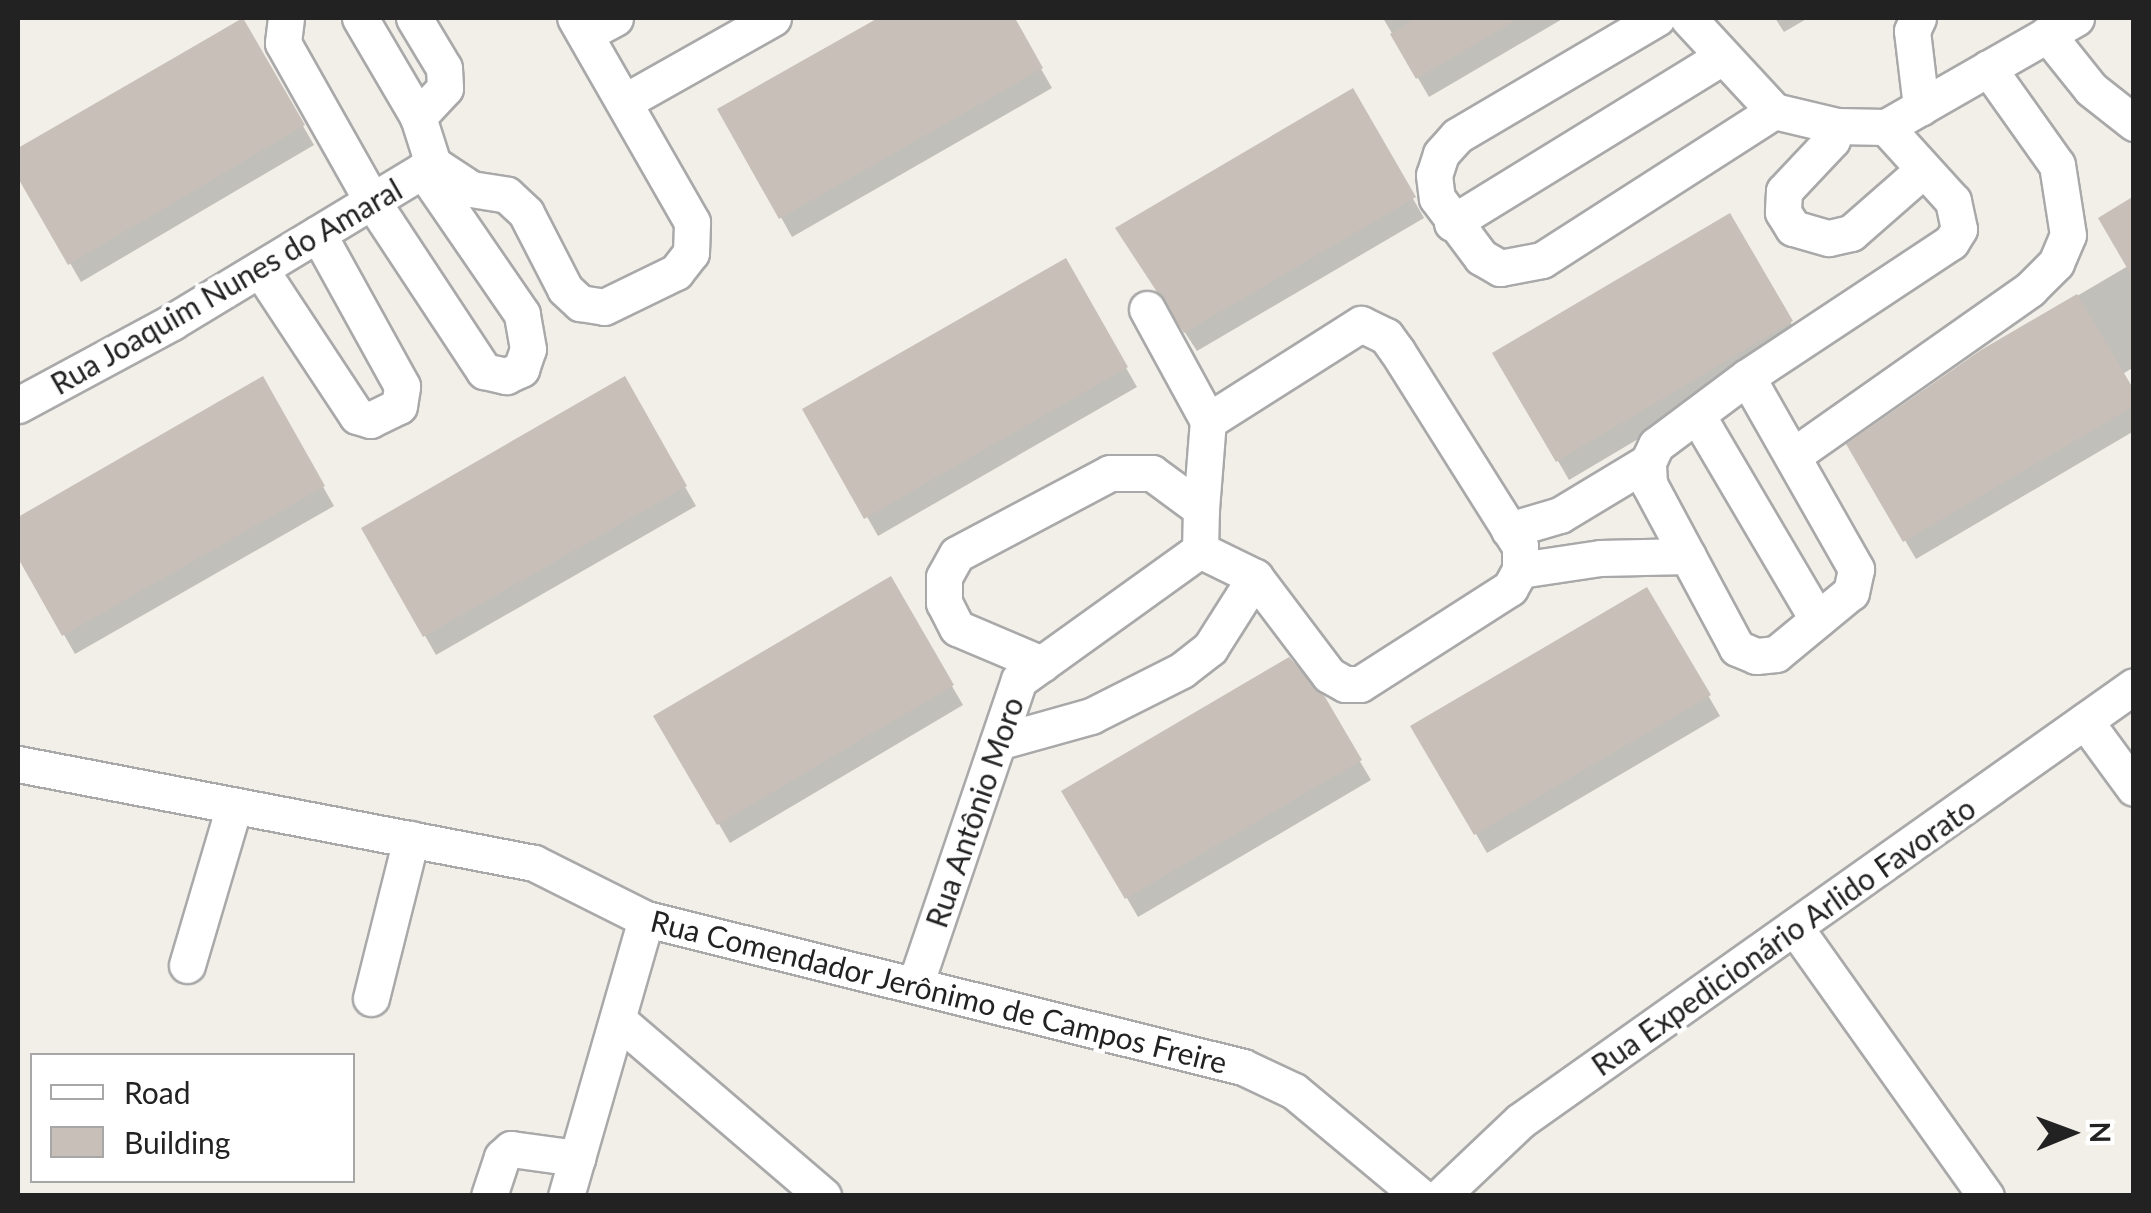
<!DOCTYPE html>
<html>
<head>
<meta charset="utf-8">
<style>
  body { margin:0 }
  #map { position:relative; width:2151px; height:1213px; overflow:hidden; background:#f2efe9; font-family:Lato,sans-serif }
  div>[style] { position:absolute }
  .shadow>* { inset:0; background:#0003 }
  .building>* { inset:0; background:#c7bfb8 }
  .roads { filter:drop-shadow(2px 0 #a9a9a9) drop-shadow(-2px 0 #a9a9a9) drop-shadow(0 2px #a9a9a9) drop-shadow(0 -2px #a9a9a9) }
  .minor>* { height:35px; margin:-17.5px; padding:0 17.5px; transform-origin:17.5px; border-radius:17.5px; background:#fff }
  span { translate:-50% -50%; white-space:nowrap; text-align:center; line-height:1.15; -webkit-text-stroke:9px #fff; paint-order:stroke }
  .street-label { font-size:30px; color:#222 }
  .frame { position:absolute; inset:0; border:20px solid #222; pointer-events:none }
  .legend { position:absolute; left:30px; top:1053px; width:325px; height:130px; box-sizing:border-box; background:#fff; border:2px solid #a7a7a7; margin:0; padding:12px 18px; list-style:none; font-size:30px; color:#222 }
  .legend li { display:flex; align-items:center; gap:20px; height:50px }
  .legend b { width:50px; border:2px solid #a7a7a7 }
  .north { position:absolute; left:2021px; top:1083px; width:100px; height:100px; -webkit-text-stroke:8px #fff; paint-order:stroke; rotate:89deg; font-size:28px; font-weight:700; line-height:40px; text-align:center; color:#222 }
  .north::after { content:''; display:block; margin:auto; width:35px; height:45px; background:#222; clip-path:polygon(50% 0,100% 100%,50% 72%,0 100%) }
</style>
</head>
<body>
<div id="map">
  <div class="shadow">
    <i style="clip-path:polygon(883px 18px,1012px 18px,1052px 88px,792px 237px,721px 110px)"></i>
    <i style="clip-path:polygon(1383px 18px,1564px 18px,1429px 97px)"></i>
    <i style="clip-path:polygon(1775px 18px,1808px 18px,1784px 32px)"></i>
    <i style="clip-path:polygon(241px 19px,314px 145px,81px 282px,18px 173px,18px 151px)"></i>
    <i style="clip-path:polygon(1352px 92px,1424px 218px,1197px 351px,1130px 248px)"></i>
    <i style="clip-path:polygon(2134px 200px,2134px 367px,2121px 375px,2134px 395px,2134px 431px,1916px 559px,1849px 445px,1982px 352px,2128px 266px)"></i>
    <i style="clip-path:polygon(1729px 217px,1802px 342px,1569px 480px,1496px 354px)"></i>
    <i style="clip-path:polygon(1065px 261px,1137px 387px,878px 536px,806px 410px)"></i>
    <i style="clip-path:polygon(262px 380px,334px 506px,75px 654px,18px 554px,18px 520px)"></i>
    <i style="clip-path:polygon(624px 380px,696px 506px,436px 655px,364px 529px)"></i>
    <i style="clip-path:polygon(890px 580px,963px 705px,730px 843px,657px 717px)"></i>
    <i style="clip-path:polygon(1647px 590px,1720px 716px,1487px 853px,1414px 727px)"></i>
    <i style="clip-path:polygon(1323px 699px,1371px 780px,1138px 917px,1065px 792px)"></i>
  </div>
  <div class="building">
    <i style="clip-path:polygon(243px 18px,305px 125px,68px 265px,18px 178px,18px 148px)"></i>
    <i style="clip-path:polygon(878px 18px,1015px 18px,1043px 68px,779px 219px,717px 109px)"></i>
    <i style="clip-path:polygon(1417px 18px,1519px 18px,1416px 79px,1390px 34px)"></i>
    <i style="clip-path:polygon(1353px 88px,1416px 197px,1184px 333px,1115px 228px)"></i>
    <i style="clip-path:polygon(2134px 196px,2134px 280px,2098px 218px)"></i>
    <i style="clip-path:polygon(1730px 213px,1793px 321px,1556px 462px,1492px 353px)"></i>
    <i style="clip-path:polygon(1066px 258px,1128px 367px,864px 519px,802px 409px)"></i>
    <i style="clip-path:polygon(2077px 294px,2134px 390px,2134px 406px,1903px 542px,1846px 444px,1981px 350px)"></i>
    <i style="clip-path:polygon(263px 376px,325px 486px,62px 636px,18px 558px,18px 517px)"></i>
    <i style="clip-path:polygon(625px 376px,687px 486px,423px 637px,361px 528px)"></i>
    <i style="clip-path:polygon(891px 576px,954px 685px,717px 825px,653px 716px)"></i>
    <i style="clip-path:polygon(1647px 587px,1711px 695px,1474px 835px,1410px 726px)"></i>
    <i style="clip-path:polygon(1289px 657px,1325px 697px,1362px 760px,1125px 899px,1061px 791px)"></i>
  </div>
  <div class="roads">
    <div class="minor">
      <i style="left:286px;top:18px;width:25px;rotate:97deg"></i>
      <i style="left:283px;top:43px;width:181px;rotate:60.6deg"></i>
      <i style="left:372px;top:201px;width:204px;rotate:56.6deg"></i>
      <i style="left:484px;top:371px;width:23px;rotate:13deg"></i>
      <i style="left:506px;top:376px;width:17px;rotate:-25deg"></i>
      <i style="left:521px;top:369px;width:21px;rotate:-71deg"></i>
      <i style="left:528px;top:349px;width:36px;rotate:-100deg"></i>
      <i style="left:522px;top:314px;width:175px;rotate:-124.5deg"></i>
      <i style="left:360px;top:18px;width:115px;rotate:59.6deg"></i>
      <i style="left:418px;top:117px;width:49px;rotate:72.3deg"></i>
      <i style="left:433px;top:164px;width:45px;rotate:33.3deg"></i>
      <i style="left:471px;top:189px;width:36px;rotate:9deg"></i>
      <i style="left:507px;top:195px;width:26px;rotate:43deg"></i>
      <i style="left:526px;top:213px;width:85px;rotate:62.8deg"></i>
      <i style="left:565px;top:289px;width:21px;rotate:43deg"></i>
      <i style="left:580px;top:303px;width:24px;rotate:9deg"></i>
      <i style="left:604px;top:307px;width:80px;rotate:-25.9deg"></i>
      <i style="left:676px;top:272px;width:24px;rotate:-52deg"></i>
      <i style="left:691px;top:253px;width:31px;rotate:-88deg"></i>
      <i style="left:692px;top:222px;width:235px;rotate:-119.8deg"></i>
      <i style="left:414px;top:18px;width:58px;rotate:59deg"></i>
      <i style="left:444px;top:68px;width:20px;rotate:87deg"></i>
      <i style="left:445px;top:88px;width:40px;rotate:133deg"></i>
      <i style="left:1657px;top:18px;width:232px;rotate:149.5deg"></i>
      <i style="left:1457px;top:136px;width:24px;rotate:132deg"></i>
      <i style="left:1441px;top:154px;width:22px;rotate:108deg"></i>
      <i style="left:1434px;top:175px;width:23px;rotate:83deg"></i>
      <i style="left:1437px;top:198px;width:74px;rotate:53.3deg"></i>
      <i style="left:1481px;top:257px;width:22px;rotate:30deg"></i>
      <i style="left:1500px;top:268px;width:43px;rotate:-10.8deg"></i>
      <i style="left:1542px;top:260px;width:276px;rotate:-32.7deg"></i>
      <i style="left:1688px;top:18px;width:127px;rotate:47.2deg"></i>
      <i style="left:1774px;top:111px;width:65px;rotate:13.4deg"></i>
      <i style="left:1837px;top:126px;width:49px;rotate:1.2deg"></i>
      <i style="left:1886px;top:127px;width:219px;rotate:-29.8deg"></i>
      <i style="left:1918px;top:18px;width:14px;rotate:115deg"></i>
      <i style="left:1912px;top:31px;width:77px;rotate:83.2deg"></i>
      <i style="left:585px;top:34px;width:34px;rotate:-28deg"></i>
      <i style="left:2047px;top:34px;width:70px;rotate:51.3deg"></i>
      <i style="left:2091px;top:89px;width:55px;rotate:38.3deg"></i>
      <i style="left:624px;top:102px;width:171px;rotate:-29.4deg"></i>
      <i style="left:1837px;top:126px;width:15px;rotate:110deg"></i>
      <i style="left:1832px;top:140px;width:70px;rotate:133.3deg"></i>
      <i style="left:1784px;top:191px;width:21px;rotate:93deg"></i>
      <i style="left:1783px;top:212px;width:19px;rotate:58deg"></i>
      <i style="left:1793px;top:228px;width:37px;rotate:16deg"></i>
      <i style="left:1829px;top:238px;width:23px;rotate:-13deg"></i>
      <i style="left:1851px;top:233px;width:96px;rotate:-41.2deg"></i>
      <i style="left:1452px;top:223px;width:313px;rotate:-31.6deg"></i>
      <i style="left:260px;top:269px;width:176px;rotate:56.6deg"></i>
      <i style="left:357px;top:416px;width:14px;rotate:17deg"></i>
      <i style="left:370px;top:420px;width:32px;rotate:-26deg"></i>
      <i style="left:399px;top:406px;width:20px;rotate:-81deg"></i>
      <i style="left:402px;top:386px;width:174px;rotate:-118.9deg"></i>
      <i style="left:1147px;top:309px;width:128px;rotate:61.4deg"></i>
      <i style="left:1361px;top:324px;width:28px;rotate:26deg"></i>
      <i style="left:1386px;top:336px;width:19px;rotate:54deg"></i>
      <i style="left:1397px;top:351px;width:231px;rotate:57.8deg"></i>
      <i style="left:1520px;top:546px;width:24px;rotate:90deg"></i>
      <i style="left:1520px;top:570px;width:21px;rotate:119deg"></i>
      <i style="left:1510px;top:588px;width:178px;rotate:147.4deg"></i>
      <i style="left:1360px;top:684px;width:15px;rotate:180deg"></i>
      <i style="left:1345px;top:684px;width:18px;rotate:-151deg"></i>
      <i style="left:1329px;top:675px;width:123px;rotate:-127.1deg"></i>
      <i style="left:1255px;top:577px;width:61px;rotate:-153.9deg"></i>
      <i style="left:1200px;top:550px;width:41px;rotate:-88.6deg"></i>
      <i style="left:1201px;top:509px;width:88px;rotate:-85.5deg"></i>
      <i style="left:1208px;top:421px;width:181px;rotate:-32.4deg"></i>
      <i style="left:1747px;top:377px;width:221px;rotate:60.4deg"></i>
      <i style="left:1856px;top:569px;width:24px;rotate:102deg"></i>
      <i style="left:1851px;top:592px;width:97px;rotate:140.4deg"></i>
      <i style="left:1776px;top:654px;width:20px;rotate:174deg"></i>
      <i style="left:1756px;top:656px;width:21px;rotate:-157deg"></i>
      <i style="left:1737px;top:648px;width:186px;rotate:-118.2deg"></i>
      <i style="left:1649px;top:484px;width:22px;rotate:-93deg"></i>
      <i style="left:1648px;top:462px;width:19px;rotate:-65deg"></i>
      <i style="left:1656px;top:445px;width:114px;rotate:-36.8deg"></i>
      <i style="left:1747px;top:377px;width:245px;rotate:-33.5deg"></i>
      <i style="left:1951px;top:242px;width:15px;rotate:-58deg"></i>
      <i style="left:1959px;top:229px;width:29px;rotate:-102deg"></i>
      <i style="left:1953px;top:201px;width:100px;rotate:-132.2deg"></i>
      <i style="left:18px;top:405px;width:175px;rotate:-28.3deg"></i>
      <i style="left:172px;top:322px;width:305px;rotate:-31.2deg"></i>
      <i style="left:1697px;top:415px;width:237px;rotate:59.5deg"></i>
      <i style="left:1794px;top:455px;width:289px;rotate:-35.1deg"></i>
      <i style="left:2030px;top:289px;width:37px;rotate:-45deg"></i>
      <i style="left:2056px;top:263px;width:30px;rotate:-67deg"></i>
      <i style="left:2068px;top:235px;width:71px;rotate:-98.9deg"></i>
      <i style="left:2057px;top:165px;width:119px;rotate:-125.4deg"></i>
      <i style="left:1509px;top:530px;width:53px;rotate:-16.4deg"></i>
      <i style="left:1560px;top:515px;width:103px;rotate:-31.1deg"></i>
      <i style="left:1520px;top:570px;width:81px;rotate:-8.5deg"></i>
      <i style="left:1600px;top:558px;width:88px;rotate:-1.3deg"></i>
      <i style="left:1042px;top:664px;width:92px;rotate:-157deg"></i>
      <i style="left:957px;top:628px;width:28px;rotate:-117deg"></i>
      <i style="left:944px;top:603px;width:26px;rotate:-90deg"></i>
      <i style="left:944px;top:577px;width:26px;rotate:-61deg"></i>
      <i style="left:957px;top:554px;width:173px;rotate:-27.9deg"></i>
      <i style="left:1110px;top:473px;width:42px"></i>
      <i style="left:1152px;top:473px;width:61px;rotate:36.3deg"></i>
      <i style="left:2085px;top:721px;width:83px;rotate:53.8deg"></i>
      <i style="left:998px;top:742px;width:97px;rotate:-15.6deg"></i>
      <i style="left:1091px;top:716px;width:102px;rotate:-26.8deg"></i>
      <i style="left:1182px;top:670px;width:36px;rotate:-38deg"></i>
      <i style="left:1210px;top:648px;width:84px;rotate:-57.6deg"></i>
      <i style="left:18px;top:764px;width:525px;rotate:10.86deg"></i>
      <i style="left:534px;top:863px;width:125px;rotate:26.6deg"></i>
      <i style="left:646px;top:919px;width:615px;rotate:13.92deg"></i>
      <i style="left:1243px;top:1067px;width:56px;rotate:25.2deg"></i>
      <i style="left:1294px;top:1091px;width:164px;rotate:39.8deg"></i>
      <i style="left:1796px;top:929px;width:328px;rotate:54.6deg"></i>
      <i style="left:187px;top:965px;width:166px;rotate:-73.5deg"></i>
      <i style="left:915px;top:985px;width:322px;rotate:-71.2deg"></i>
      <i style="left:1019px;top:680px;width:223px;rotate:-35.7deg"></i>
      <i style="left:371px;top:998px;width:164px;rotate:-75.9deg"></i>
      <i style="left:618px;top:1020px;width:270px;rotate:40.6deg"></i>
      <i style="left:489px;top:1196px;width:41px;rotate:-71.6deg"></i>
      <i style="left:502px;top:1157px;width:12px;rotate:-42deg"></i>
      <i style="left:511px;top:1149px;width:67px;rotate:7.8deg"></i>
      <i style="left:566px;top:1196px;width:288px;rotate:-73.9deg"></i>
      <i style="left:1441px;top:1196px;width:109px;rotate:-43.5deg"></i>
      <i style="left:1520px;top:1121px;width:752px;rotate:-35.32deg"></i>
    </div>
  </div>
  <div class="street-label">
    <span style="left:226px;top:286px;rotate:-30deg">Rua Joaquim Nunes do Amaral</span>
    <span style="left:974px;top:812px;rotate:-71deg">Rua Antônio Moro</span>
    <span style="left:1783px;top:936px;rotate:-35deg">Rua Expedicionário Arlido Favorato</span>
    <span style="left:939px;top:991px;rotate:14deg">Rua Comendador Jerônimo de Campos Freire</span>
  </div>
  <div class="frame"></div>
  <ul class="legend">
  <li><b style="height:12px;background:#fff"></b>Road</li>
  <li><b style="height:28px;background:#c7bfb8"></b>Building</li>
  </ul>
  <div class="north">N</div>
</div>
</body>
</html>
